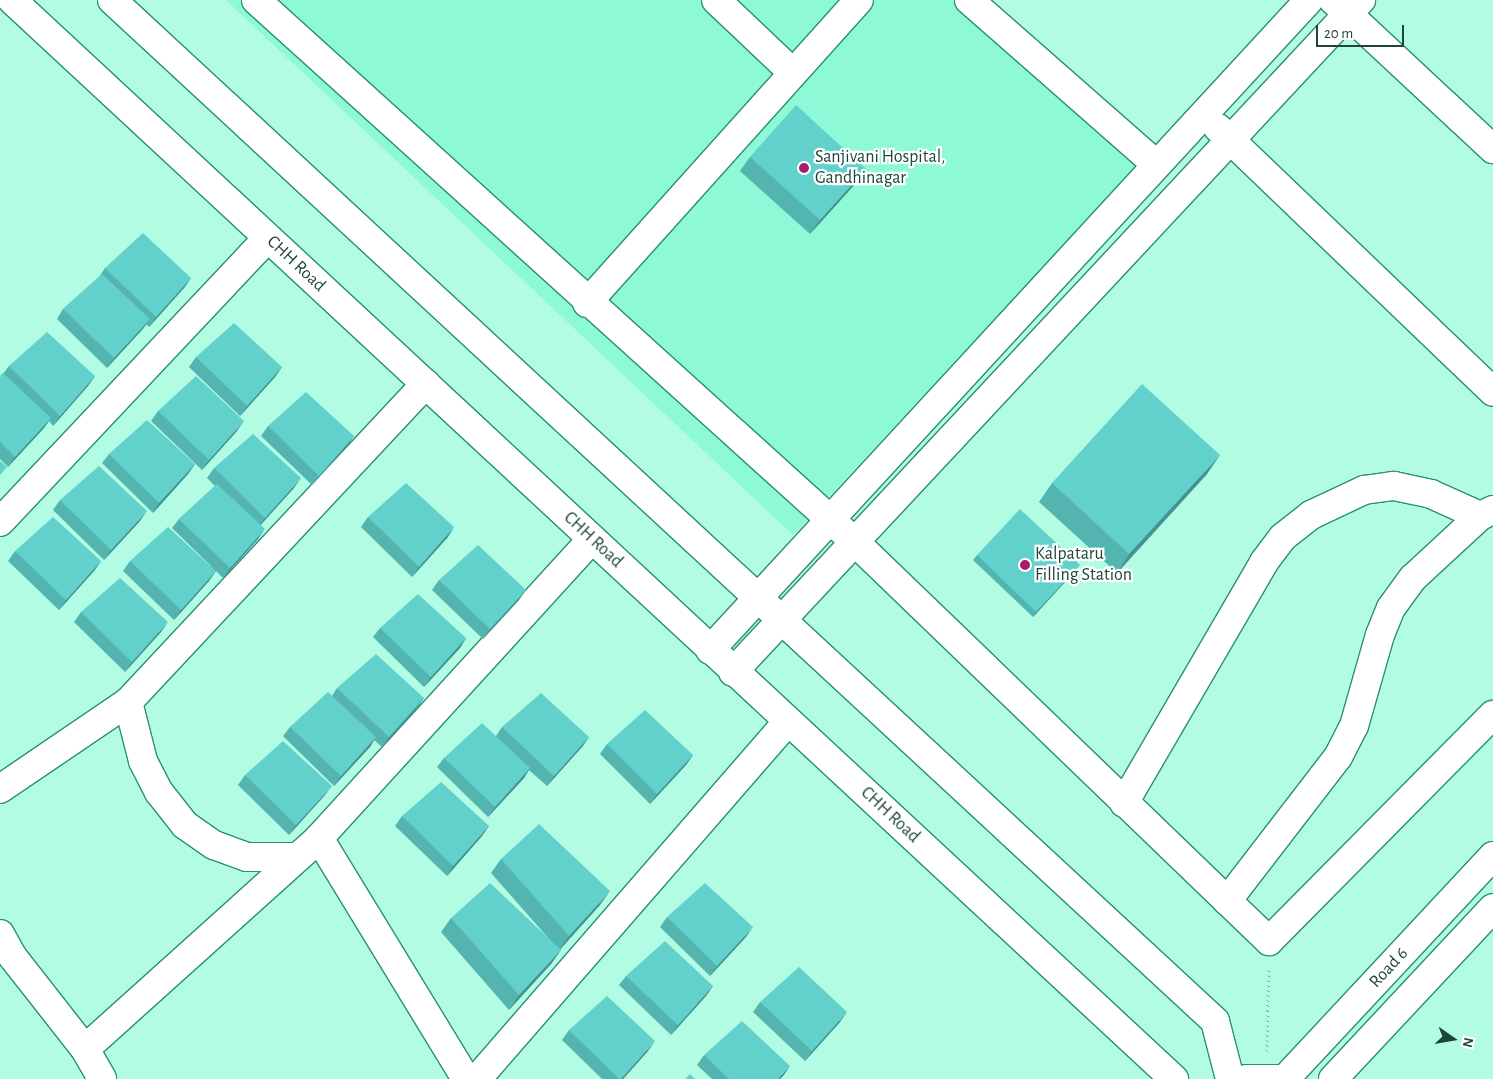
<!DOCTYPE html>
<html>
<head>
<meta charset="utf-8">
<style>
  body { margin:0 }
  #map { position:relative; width:1493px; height:1079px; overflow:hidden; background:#b2fce3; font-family:"Alegreya Sans",sans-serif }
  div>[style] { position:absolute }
  .built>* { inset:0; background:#8ef9d7 }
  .path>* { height:3px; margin-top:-1.5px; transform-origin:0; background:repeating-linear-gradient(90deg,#77b4a0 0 1px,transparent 0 5px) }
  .roads { filter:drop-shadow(1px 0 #2a9075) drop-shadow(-1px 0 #2a9075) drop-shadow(0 1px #2a9075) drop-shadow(0 -1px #2a9075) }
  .minor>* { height:28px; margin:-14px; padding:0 14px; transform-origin:14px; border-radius:14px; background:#fff }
  .wall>* { inset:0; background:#54b4af }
  .shaded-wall>* { inset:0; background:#45928e }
  .building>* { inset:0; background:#62d1cb }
  .dots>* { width:14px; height:14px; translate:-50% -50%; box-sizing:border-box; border:2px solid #fff; border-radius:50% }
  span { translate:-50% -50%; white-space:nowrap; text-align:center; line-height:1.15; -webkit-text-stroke:4.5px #fff; paint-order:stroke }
  .poi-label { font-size:18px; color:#1d4639 }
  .left { translate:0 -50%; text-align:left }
  .street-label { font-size:18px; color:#1d4639 }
  .north { position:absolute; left:1428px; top:1014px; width:50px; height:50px; -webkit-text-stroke:4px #fff; paint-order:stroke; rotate:103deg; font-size:14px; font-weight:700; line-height:20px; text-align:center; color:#1d4639 }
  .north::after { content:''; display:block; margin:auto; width:18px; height:22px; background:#1d4639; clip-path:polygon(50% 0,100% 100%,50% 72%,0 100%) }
  .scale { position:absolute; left:1316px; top:25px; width:88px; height:22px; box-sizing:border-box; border:2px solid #1d4639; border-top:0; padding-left:6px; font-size:15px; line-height:18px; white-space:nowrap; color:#1d4639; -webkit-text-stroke:4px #fff; paint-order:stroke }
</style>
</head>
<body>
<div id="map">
  <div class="built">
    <i style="clip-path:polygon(226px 0,986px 0,1149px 154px,793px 535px)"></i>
  </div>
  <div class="path">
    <i style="left:1267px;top:1051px;width:84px;rotate:-88.6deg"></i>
  </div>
  <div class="roads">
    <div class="minor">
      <i style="left:12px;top:0;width:1586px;rotate:42.88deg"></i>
      <i style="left:112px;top:0;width:1503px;rotate:42.79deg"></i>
      <i style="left:1215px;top:1021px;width:60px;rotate:75.5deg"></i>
      <i style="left:256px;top:0;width:808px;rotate:42.14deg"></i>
      <i style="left:855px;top:542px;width:575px;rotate:43.94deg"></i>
      <i style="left:1269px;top:941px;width:318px;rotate:-45.3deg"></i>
      <i style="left:716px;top:0;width:106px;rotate:43.5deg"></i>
      <i style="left:969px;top:0;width:249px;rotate:41.3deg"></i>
      <i style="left:1333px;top:0;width:219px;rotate:43deg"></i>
      <i style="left:1218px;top:128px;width:381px;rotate:43.8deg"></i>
      <i style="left:587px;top:303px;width:407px;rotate:-48.1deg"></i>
      <i style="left:0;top:522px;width:390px;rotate:-46.7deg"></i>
      <i style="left:710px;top:650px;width:884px;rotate:-47.34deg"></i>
      <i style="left:733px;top:672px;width:920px;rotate:-46.94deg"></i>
      <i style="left:128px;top:702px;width:61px;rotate:75.7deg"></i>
      <i style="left:143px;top:761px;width:35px;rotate:63deg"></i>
      <i style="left:159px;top:792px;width:42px;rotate:51.8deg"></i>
      <i style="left:185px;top:825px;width:35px;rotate:35deg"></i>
      <i style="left:214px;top:845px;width:35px;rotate:20deg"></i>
      <i style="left:247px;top:857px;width:48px"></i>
      <i style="left:0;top:789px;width:155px;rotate:-34.2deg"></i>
      <i style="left:128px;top:702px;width:436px;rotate:-46.9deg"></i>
      <i style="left:1124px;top:803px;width:279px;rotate:-59.8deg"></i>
      <i style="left:1264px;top:562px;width:31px;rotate:-53deg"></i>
      <i style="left:1283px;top:537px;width:36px;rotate:-38deg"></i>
      <i style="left:1311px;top:515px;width:59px;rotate:-25.3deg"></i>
      <i style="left:1364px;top:490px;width:30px;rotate:-8deg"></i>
      <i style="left:1394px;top:486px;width:38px;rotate:12deg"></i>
      <i style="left:1431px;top:494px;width:54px;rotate:24.2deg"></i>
      <i style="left:319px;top:838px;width:282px;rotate:58.6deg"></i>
      <i style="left:1227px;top:901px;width:182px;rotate:-52.4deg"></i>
      <i style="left:1338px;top:757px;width:35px;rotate:-63deg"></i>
      <i style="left:1354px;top:726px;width:95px;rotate:-74.1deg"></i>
      <i style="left:1380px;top:635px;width:29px;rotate:-68deg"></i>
      <i style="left:1391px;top:608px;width:37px;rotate:-54deg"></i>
      <i style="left:1413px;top:578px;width:91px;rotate:-42.8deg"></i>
      <i style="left:1480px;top:516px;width:14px;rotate:-25deg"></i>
      <i style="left:0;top:934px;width:25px;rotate:61deg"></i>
      <i style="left:12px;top:956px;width:118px;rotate:51.9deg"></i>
      <i style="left:85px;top:1049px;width:34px;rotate:60deg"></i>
      <i style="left:85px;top:1049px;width:315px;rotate:-42deg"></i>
      <i style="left:319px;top:838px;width:405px;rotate:-47.6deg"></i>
      <i style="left:477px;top:1079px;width:474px;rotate:-49deg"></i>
      <i style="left:1246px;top:1079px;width:32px"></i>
      <i style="left:1285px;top:1079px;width:305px;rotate:-47deg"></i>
      <i style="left:1333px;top:1079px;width:234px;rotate:-46.9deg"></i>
    </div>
  </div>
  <div class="wall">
    <i style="clip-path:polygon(750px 157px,856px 183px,810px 234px,740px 171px)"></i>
    <i style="clip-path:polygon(105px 268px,191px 278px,184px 288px,149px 327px,146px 324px,107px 368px,57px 319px,63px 309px,99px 277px)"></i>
    <i style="clip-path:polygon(196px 357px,282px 367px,275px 377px,240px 416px,189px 367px)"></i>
    <i style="clip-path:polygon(9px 366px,95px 376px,88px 386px,53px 426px,49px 421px,44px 428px,8px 467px,0 459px,0 376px,3px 374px)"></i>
    <i style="clip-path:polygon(158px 411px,237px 431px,202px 470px,151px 421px)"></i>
    <i style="clip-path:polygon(268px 426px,354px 436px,347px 446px,312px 485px,261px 436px)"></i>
    <i style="clip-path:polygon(109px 454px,195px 464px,188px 474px,153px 513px,102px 463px)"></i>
    <i style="clip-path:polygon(214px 468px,294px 488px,261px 525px,258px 539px,223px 578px,216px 571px,209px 581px,174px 620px,123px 571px,130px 561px,211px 566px,172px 528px,179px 519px,215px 486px,207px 478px)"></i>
    <i style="clip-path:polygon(1207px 474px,1117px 573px,1039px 502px,1052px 483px)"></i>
    <i style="clip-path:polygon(60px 500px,140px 521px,104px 560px,53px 510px)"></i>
    <i style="clip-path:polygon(368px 517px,448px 537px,412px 577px,361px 527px)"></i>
    <i style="clip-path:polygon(15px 551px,101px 561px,94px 571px,59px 610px,8px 561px)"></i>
    <i style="clip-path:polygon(977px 555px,1076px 570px,1033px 617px,973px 560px)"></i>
    <i style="clip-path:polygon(439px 580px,519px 600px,483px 639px,432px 590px)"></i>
    <i style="clip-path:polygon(81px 612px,161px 632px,125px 672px,74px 622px)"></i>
    <i style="clip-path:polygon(380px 628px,466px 638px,460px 648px,424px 687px,373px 637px)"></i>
    <i style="clip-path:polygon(337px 688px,424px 698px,417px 708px,382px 747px,374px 740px,370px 747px,334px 786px,283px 736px,290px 727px,332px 696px)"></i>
    <i style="clip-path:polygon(502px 727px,589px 737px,582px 747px,547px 786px,529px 770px,524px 778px,488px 817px,437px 767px,444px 758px,496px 736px)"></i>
    <i style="clip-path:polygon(607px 744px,693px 755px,686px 765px,650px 804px,600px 754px)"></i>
    <i style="clip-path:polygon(245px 775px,325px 795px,289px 835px,238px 785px)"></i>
    <i style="clip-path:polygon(402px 816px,489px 826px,482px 836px,447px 876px,395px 826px)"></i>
    <i style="clip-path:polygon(501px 859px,600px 905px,560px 950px,561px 950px,551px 964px,509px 1010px,441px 932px,451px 918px,550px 940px,491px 873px)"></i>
    <i style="clip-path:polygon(667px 917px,746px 937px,710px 976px,660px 927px)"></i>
    <i style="clip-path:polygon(626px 976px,713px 986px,706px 996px,671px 1035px,619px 985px)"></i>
    <i style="clip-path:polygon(760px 1002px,840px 1022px,805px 1061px,753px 1012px)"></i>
    <i style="clip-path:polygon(569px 1030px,648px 1051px,623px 1079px,602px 1079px,562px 1040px)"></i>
    <i style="clip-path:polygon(704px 1055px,784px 1075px,780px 1079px,712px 1079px,697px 1065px)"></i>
  </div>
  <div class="shaded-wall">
    <i style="clip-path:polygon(866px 169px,856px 183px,810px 234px,820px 220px)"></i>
    <i style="clip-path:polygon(191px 278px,184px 288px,149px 327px,156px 317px)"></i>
    <i style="clip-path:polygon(150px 319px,143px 329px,107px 368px,114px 358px)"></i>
    <i style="clip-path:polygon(282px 367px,275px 377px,240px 416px,247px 406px)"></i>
    <i style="clip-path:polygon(95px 376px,88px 386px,53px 426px,60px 416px)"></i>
    <i style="clip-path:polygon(51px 418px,44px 428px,8px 467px,15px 457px)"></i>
    <i style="clip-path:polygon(244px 421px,237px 431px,202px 470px,209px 460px)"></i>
    <i style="clip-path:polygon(354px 436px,347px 446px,312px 485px,319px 476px)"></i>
    <i style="clip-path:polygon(1220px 455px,1207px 474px,1117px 573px,1129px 554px)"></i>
    <i style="clip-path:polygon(195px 464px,188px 474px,153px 513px,159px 503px)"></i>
    <i style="clip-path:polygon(301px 478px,294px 488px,258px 527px,265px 518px)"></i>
    <i style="clip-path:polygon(147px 511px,140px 521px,104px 560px,111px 550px)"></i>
    <i style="clip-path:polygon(454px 527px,448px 537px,412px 577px,419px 567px)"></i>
    <i style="clip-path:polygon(265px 529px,258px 539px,223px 578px,230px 568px)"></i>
    <i style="clip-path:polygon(101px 561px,94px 571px,59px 610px,66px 600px)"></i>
    <i style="clip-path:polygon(1080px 565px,1076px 570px,1033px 617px,1036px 612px)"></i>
    <i style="clip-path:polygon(216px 571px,209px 581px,174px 620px,181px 610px)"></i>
    <i style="clip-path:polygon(526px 590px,519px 600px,483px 639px,490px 629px)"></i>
    <i style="clip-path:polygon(168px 622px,161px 632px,125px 672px,132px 662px)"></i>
    <i style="clip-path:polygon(466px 638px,460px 648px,424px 687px,431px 677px)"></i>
    <i style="clip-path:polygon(424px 698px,417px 708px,382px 747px,389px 737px)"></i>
    <i style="clip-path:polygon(376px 737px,370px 747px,334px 786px,341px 776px)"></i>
    <i style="clip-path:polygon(589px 737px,582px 747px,547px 786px,554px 776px)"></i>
    <i style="clip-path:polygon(693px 755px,686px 765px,650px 804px,657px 794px)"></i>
    <i style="clip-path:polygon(530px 768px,524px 778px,488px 817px,495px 807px)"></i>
    <i style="clip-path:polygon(332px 786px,325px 795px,289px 835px,296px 825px)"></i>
    <i style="clip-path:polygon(489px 826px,482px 836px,447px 876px,453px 866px)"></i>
    <i style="clip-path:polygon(610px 891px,600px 905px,559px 950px,569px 936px)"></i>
    <i style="clip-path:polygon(753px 927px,746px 937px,710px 976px,717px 966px)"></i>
    <i style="clip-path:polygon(561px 950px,551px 964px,509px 1010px,519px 995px)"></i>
    <i style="clip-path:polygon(713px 986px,706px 996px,671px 1035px,678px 1025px)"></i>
    <i style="clip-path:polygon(847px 1012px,840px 1022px,805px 1061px,812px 1051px)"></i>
    <i style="clip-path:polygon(655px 1041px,648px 1051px,623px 1079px,621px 1079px)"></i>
    <i style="clip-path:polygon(790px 1066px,784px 1075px,780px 1079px,778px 1079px)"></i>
  </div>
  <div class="building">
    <i style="clip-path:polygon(796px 105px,866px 169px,820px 220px,750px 157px)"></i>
    <i style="clip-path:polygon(143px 233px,191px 278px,156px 317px,105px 268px)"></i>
    <i style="clip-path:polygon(102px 274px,150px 319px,114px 358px,63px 309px)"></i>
    <i style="clip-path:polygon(234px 323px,282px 367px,247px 406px,196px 357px)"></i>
    <i style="clip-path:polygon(47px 332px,95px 376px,60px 416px,9px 366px)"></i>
    <i style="clip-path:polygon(3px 373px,51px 418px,15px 457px,0 442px,0 376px)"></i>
    <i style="clip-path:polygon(196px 376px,244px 421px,209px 460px,158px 411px)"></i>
    <i style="clip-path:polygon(1142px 384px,1220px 455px,1129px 554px,1052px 483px)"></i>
    <i style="clip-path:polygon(306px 392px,354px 436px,319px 476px,268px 426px)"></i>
    <i style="clip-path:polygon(147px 420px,195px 464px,159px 503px,109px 454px)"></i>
    <i style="clip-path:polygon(253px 434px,301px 478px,265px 518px,214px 468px)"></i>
    <i style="clip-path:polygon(0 461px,7px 467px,0 475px)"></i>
    <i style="clip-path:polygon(99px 466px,147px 511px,111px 550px,60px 500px)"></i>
    <i style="clip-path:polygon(406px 483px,454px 527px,419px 567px,368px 517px)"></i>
    <i style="clip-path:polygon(217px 484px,265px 529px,230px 568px,179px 519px)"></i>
    <i style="clip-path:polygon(1020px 509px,1080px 565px,1036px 612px,977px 555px)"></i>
    <i style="clip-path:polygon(53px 517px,101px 561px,66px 600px,15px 551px)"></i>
    <i style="clip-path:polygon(168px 527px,216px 571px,181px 610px,130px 561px)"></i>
    <i style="clip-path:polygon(478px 545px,526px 590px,490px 629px,439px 580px)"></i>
    <i style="clip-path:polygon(120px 578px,168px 622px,132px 662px,81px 612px)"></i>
    <i style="clip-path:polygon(418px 594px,466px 638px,431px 677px,380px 628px)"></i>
    <i style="clip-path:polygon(376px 654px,424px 698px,389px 737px,337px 688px)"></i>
    <i style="clip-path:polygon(328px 692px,376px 737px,341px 776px,290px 727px)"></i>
    <i style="clip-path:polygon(541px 693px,589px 737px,554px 776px,502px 727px)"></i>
    <i style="clip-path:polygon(645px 710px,693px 755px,657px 794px,607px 744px)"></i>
    <i style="clip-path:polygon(482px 723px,530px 768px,495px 807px,444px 758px)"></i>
    <i style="clip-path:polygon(283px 741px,332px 786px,296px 825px,245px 775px)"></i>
    <i style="clip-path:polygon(441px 782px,489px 826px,453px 866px,402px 816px)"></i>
    <i style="clip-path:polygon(539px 824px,610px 891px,569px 936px,501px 859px)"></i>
    <i style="clip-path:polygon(490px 883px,561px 950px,519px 995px,451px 918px)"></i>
    <i style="clip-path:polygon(705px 883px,753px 927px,717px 966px,667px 917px)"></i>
    <i style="clip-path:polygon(665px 941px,713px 986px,678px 1025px,626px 976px)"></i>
    <i style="clip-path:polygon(799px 967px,847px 1012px,812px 1051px,760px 1002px)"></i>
    <i style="clip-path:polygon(607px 996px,655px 1041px,621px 1079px,619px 1079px,569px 1030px)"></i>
    <i style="clip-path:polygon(742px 1021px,790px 1066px,778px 1079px,729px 1079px,704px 1055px)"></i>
    <i style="clip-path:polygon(690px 1074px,695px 1079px,685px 1079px)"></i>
  </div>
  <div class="dots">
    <i style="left:804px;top:168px;background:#a31e6b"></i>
    <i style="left:1025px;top:565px;background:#a31e6b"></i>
  </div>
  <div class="poi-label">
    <span class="left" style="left:815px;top:168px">Sanjivani Hospital,<br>Gandhinagar</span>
    <span class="left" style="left:1035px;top:565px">Kalpataru<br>Filling Station</span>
  </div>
  <div class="street-label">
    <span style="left:296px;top:264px;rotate:43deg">CHH Road</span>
    <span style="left:593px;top:540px;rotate:43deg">CHH Road</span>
    <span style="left:890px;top:815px;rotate:43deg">CHH Road</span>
    <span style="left:1389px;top:968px;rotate:-47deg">Road 6</span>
  </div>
  <div class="north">N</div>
  <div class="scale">20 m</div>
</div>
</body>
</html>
